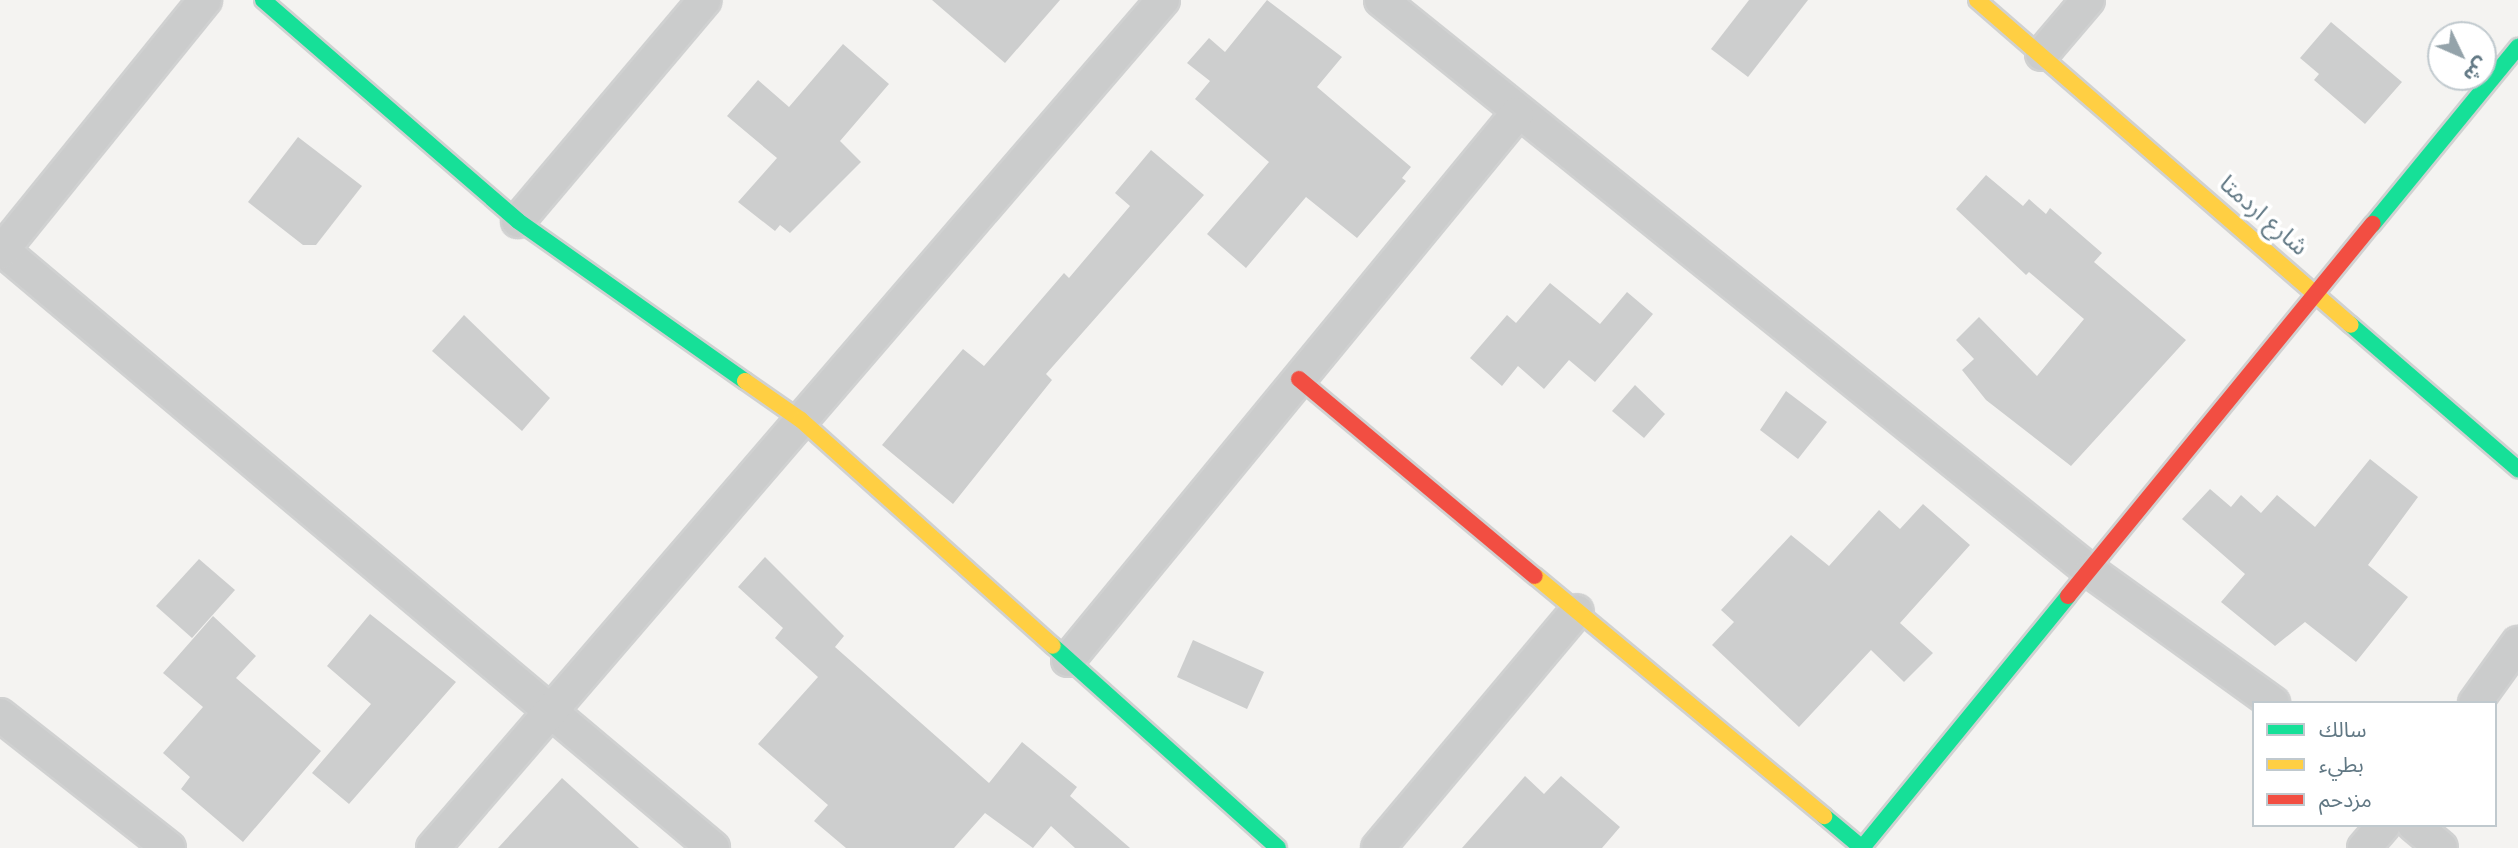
<!DOCTYPE html>
<html>
<head>
<meta charset="utf-8">
<style>
  body { margin:0 }
  #map { position:relative; width:2518px; height:848px; overflow:hidden; background:#f4f3f1; font-family:Jost,"Noto Sans Arabic",sans-serif }
  div>[style] { position:absolute }
  .building>* { inset:0; background:#cdcece }
  .roads { filter:drop-shadow(2px 0 #d0d1d1) drop-shadow(-2px 0 #d0d1d1) drop-shadow(0 2px #d0d1d1) drop-shadow(0 -2px #d0d1d1) }
  .street>* { height:32px; margin:-16px; padding:0 16px; transform-origin:16px; border-radius:16px; background:#cbcccc }
  .fast>* { height:16px; margin:-8px; padding:0 8px; transform-origin:8px; border-radius:8px; background:#16e098 }
  .slow>* { height:16px; margin:-8px; padding:0 8px; transform-origin:8px; border-radius:8px; background:#ffcf43 }
  .jam>* { height:16px; margin:-8px; padding:0 8px; transform-origin:8px; border-radius:8px; background:#f24e42 }
  span { translate:-50% -50%; white-space:nowrap; text-align:center; line-height:1.15; -webkit-text-stroke:7px #fff; paint-order:stroke }
  .street-label { font-size:24px; color:#617884 }
  .legend { position:absolute; left:2252px; top:701px; width:245px; height:126px; box-sizing:border-box; background:#fff; border:2px solid #c0c9ce; margin:0; padding:9px 12px; list-style:none; font-size:21px; color:#617884 }
  .legend li { display:flex; align-items:center; gap:14px; height:35px }
  .legend b { width:35px; border:2px solid #c0c9ce }
  .north { position:absolute; left:2427px; top:21px; width:70px; height:70px; box-sizing:border-box; background:#fff; border:2px solid #c0c9ce; border-radius:50%; rotate:134deg; font-size:19px; font-weight:700; line-height:28px; text-align:center; color:#617884 }
  .north::after { content:''; display:block; margin:auto; width:24px; height:32px; background:#94a3aa; clip-path:polygon(50% 0,100% 100%,50% 72%,0 100%) }
</style>
</head>
<body>
<div id="map">
  <div class="building">
    <i style="clip-path:polygon(932px 0,1060px 0,1005px 63px)"></i>
    <i style="clip-path:polygon(1267px 0,1342px 57px,1317px 87px,1411px 167px,1402px 178px,1406px 181px,1357px 238px,1306px 197px,1246px 268px,1207px 234px,1269px 162px,1195px 99px,1210px 81px,1187px 63px,1209px 38px,1225px 52px)"></i>
    <i style="clip-path:polygon(1749px 0,1808px 0,1748px 77px,1711px 49px)"></i>
    <i style="clip-path:polygon(2331px 22px,2402px 82px,2365px 124px,2314px 80px,2319px 74px,2300px 58px)"></i>
    <i style="clip-path:polygon(843px 44px,889px 84px,840px 141px,861px 162px,790px 233px,780px 225px,775px 231px,738px 202px,777px 158px,727px 116px,758px 80px,789px 107px)"></i>
    <i style="clip-path:polygon(298px 137px,362px 186px,316px 245px,303px 245px,248px 202px)"></i>
    <i style="clip-path:polygon(1151px 150px,1204px 195px,1046px 374px,1052px 380px,953px 504px,882px 445px,963px 349px,984px 366px,1064px 273px,1069px 278px,1130px 206px,1115px 193px)"></i>
    <i style="clip-path:polygon(1986px 175px,2023px 206px,2029px 199px,2046px 214px,2050px 208px,2102px 253px,2094px 262px,2186px 340px,2071px 466px,1986px 400px,1962px 370px,1974px 359px,1956px 340px,1979px 317px,2037px 376px,2084px 319px,2029px 272px,2026px 275px,1956px 209px)"></i>
    <i style="clip-path:polygon(1550px 283px,1600px 324px,1627px 292px,1653px 314px,1595px 382px,1569px 360px,1544px 389px,1518px 366px,1502px 386px,1470px 358px,1507px 315px,1516px 323px)"></i>
    <i style="clip-path:polygon(464px 315px,550px 398px,522px 431px,432px 351px)"></i>
    <i style="clip-path:polygon(1635px 385px,1665px 414px,1644px 438px,1612px 411px)"></i>
    <i style="clip-path:polygon(1786px 391px,1827px 422px,1798px 459px,1760px 430px)"></i>
    <i style="clip-path:polygon(2370px 459px,2418px 497px,2368px 565px,2408px 597px,2356px 662px,2305px 622px,2275px 646px,2221px 602px,2245px 574px,2182px 519px,2210px 489px,2231px 507px,2241px 495px,2261px 513px,2277px 495px,2315px 527px)"></i>
    <i style="clip-path:polygon(1923px 504px,1970px 545px,1900px 623px,1933px 653px,1904px 682px,1871px 650px,1799px 727px,1712px 645px,1734px 622px,1721px 610px,1791px 535px,1829px 566px,1879px 510px,1900px 529px)"></i>
    <i style="clip-path:polygon(765px 557px,844px 636px,835px 647px,989px 783px,1022px 742px,1077px 787px,1070px 796px,1130px 848px,1075px 848px,1051px 826px,1033px 848px,985px 813px,954px 848px,846px 848px,814px 821px,828px 805px,758px 744px,818px 677px,775px 638px,783px 628px,738px 587px)"></i>
    <i style="clip-path:polygon(199px 559px,235px 590px,192px 638px,156px 606px)"></i>
    <i style="clip-path:polygon(370px 614px,456px 682px,349px 804px,312px 773px,371px 704px,327px 666px)"></i>
    <i style="clip-path:polygon(213px 616px,256px 656px,236px 678px,321px 751px,243px 842px,181px 789px,190px 777px,163px 753px,203px 707px,163px 673px)"></i>
    <i style="clip-path:polygon(1193px 640px,1264px 672px,1247px 709px,1177px 677px)"></i>
    <i style="clip-path:polygon(1525px 776px,1544px 794px,1561px 776px,1620px 827px,1602px 848px,1462px 848px)"></i>
    <i style="clip-path:polygon(562px 778px,639px 848px,498px 848px)"></i>
  </div>
  <div class="roads">
    <div class="street">
      <i style="left:1381px;top:0;width:910px;rotate:38.85deg"></i>
      <i style="left:2090px;top:571px;width:226px;rotate:35.8deg"></i>
      <i style="left:2042px;top:54px;width:71px;rotate:-49.6deg"></i>
      <i style="left:518px;top:221px;width:289px;rotate:-49.8deg"></i>
      <i style="left:0;top:248px;width:932px;rotate:40.08deg"></i>
      <i style="left:0;top:253px;width:326px;rotate:-51deg"></i>
      <i style="left:1068px;top:660px;width:707px;rotate:-50.57deg"></i>
      <i style="left:2475px;top:703px;width:74px;rotate:-54.4deg"></i>
      <i style="left:0;top:715px;width:215px;rotate:38.2deg"></i>
      <i style="left:2414px;top:825px;width:35px;rotate:40deg"></i>
      <i style="left:433px;top:848px;width:1119px;rotate:-49.28deg"></i>
      <i style="left:1378px;top:848px;width:309px;rotate:-50deg"></i>
      <i style="left:2364px;top:848px;width:30px;rotate:-49deg"></i>
    </div>
    <div class="fast">
      <i style="left:263px;top:0;width:337px;rotate:40.9deg"></i>
      <i style="left:518px;top:221px;width:278px;rotate:35.2deg"></i>
      <i style="left:2373px;top:224px;width:229px;rotate:-50.7deg"></i>
      <i style="left:2351px;top:325px;width:221px;rotate:40.8deg"></i>
      <i style="left:1053px;top:646px;width:302px;rotate:41.9deg"></i>
      <i style="left:1824px;top:816px;width:50px;rotate:40.1deg"></i>
      <i style="left:1862px;top:848px;width:325px;rotate:-50.7deg"></i>
    </div>
    <div class="slow">
      <i style="left:1977px;top:0;width:495px;rotate:41deg"></i>
      <i style="left:745px;top:381px;width:68px;rotate:34.9deg"></i>
      <i style="left:801px;top:420px;width:338px;rotate:41.9deg"></i>
      <i style="left:1535px;top:576px;width:376px;rotate:39.7deg"></i>
    </div>
    <div class="jam">
      <i style="left:1299px;top:379px;width:307px;rotate:39.9deg"></i>
      <i style="left:2068px;top:596px;width:481px;rotate:-50.7deg"></i>
    </div>
  </div>
  <div class="street-label">
    <span style="left:2264px;top:215px;rotate:41deg">شارع اردمتا</span>
  </div>
  <ul class="legend">
  <li><b style="height:9px;background:#16e098"></b>سالك</li>
  <li><b style="height:9px;background:#ffcf43"></b>بطيء</li>
  <li><b style="height:9px;background:#f24e42"></b>مزدحم</li>
  </ul>
  <div class="north">ش</div>
</div>
</body>
</html>
